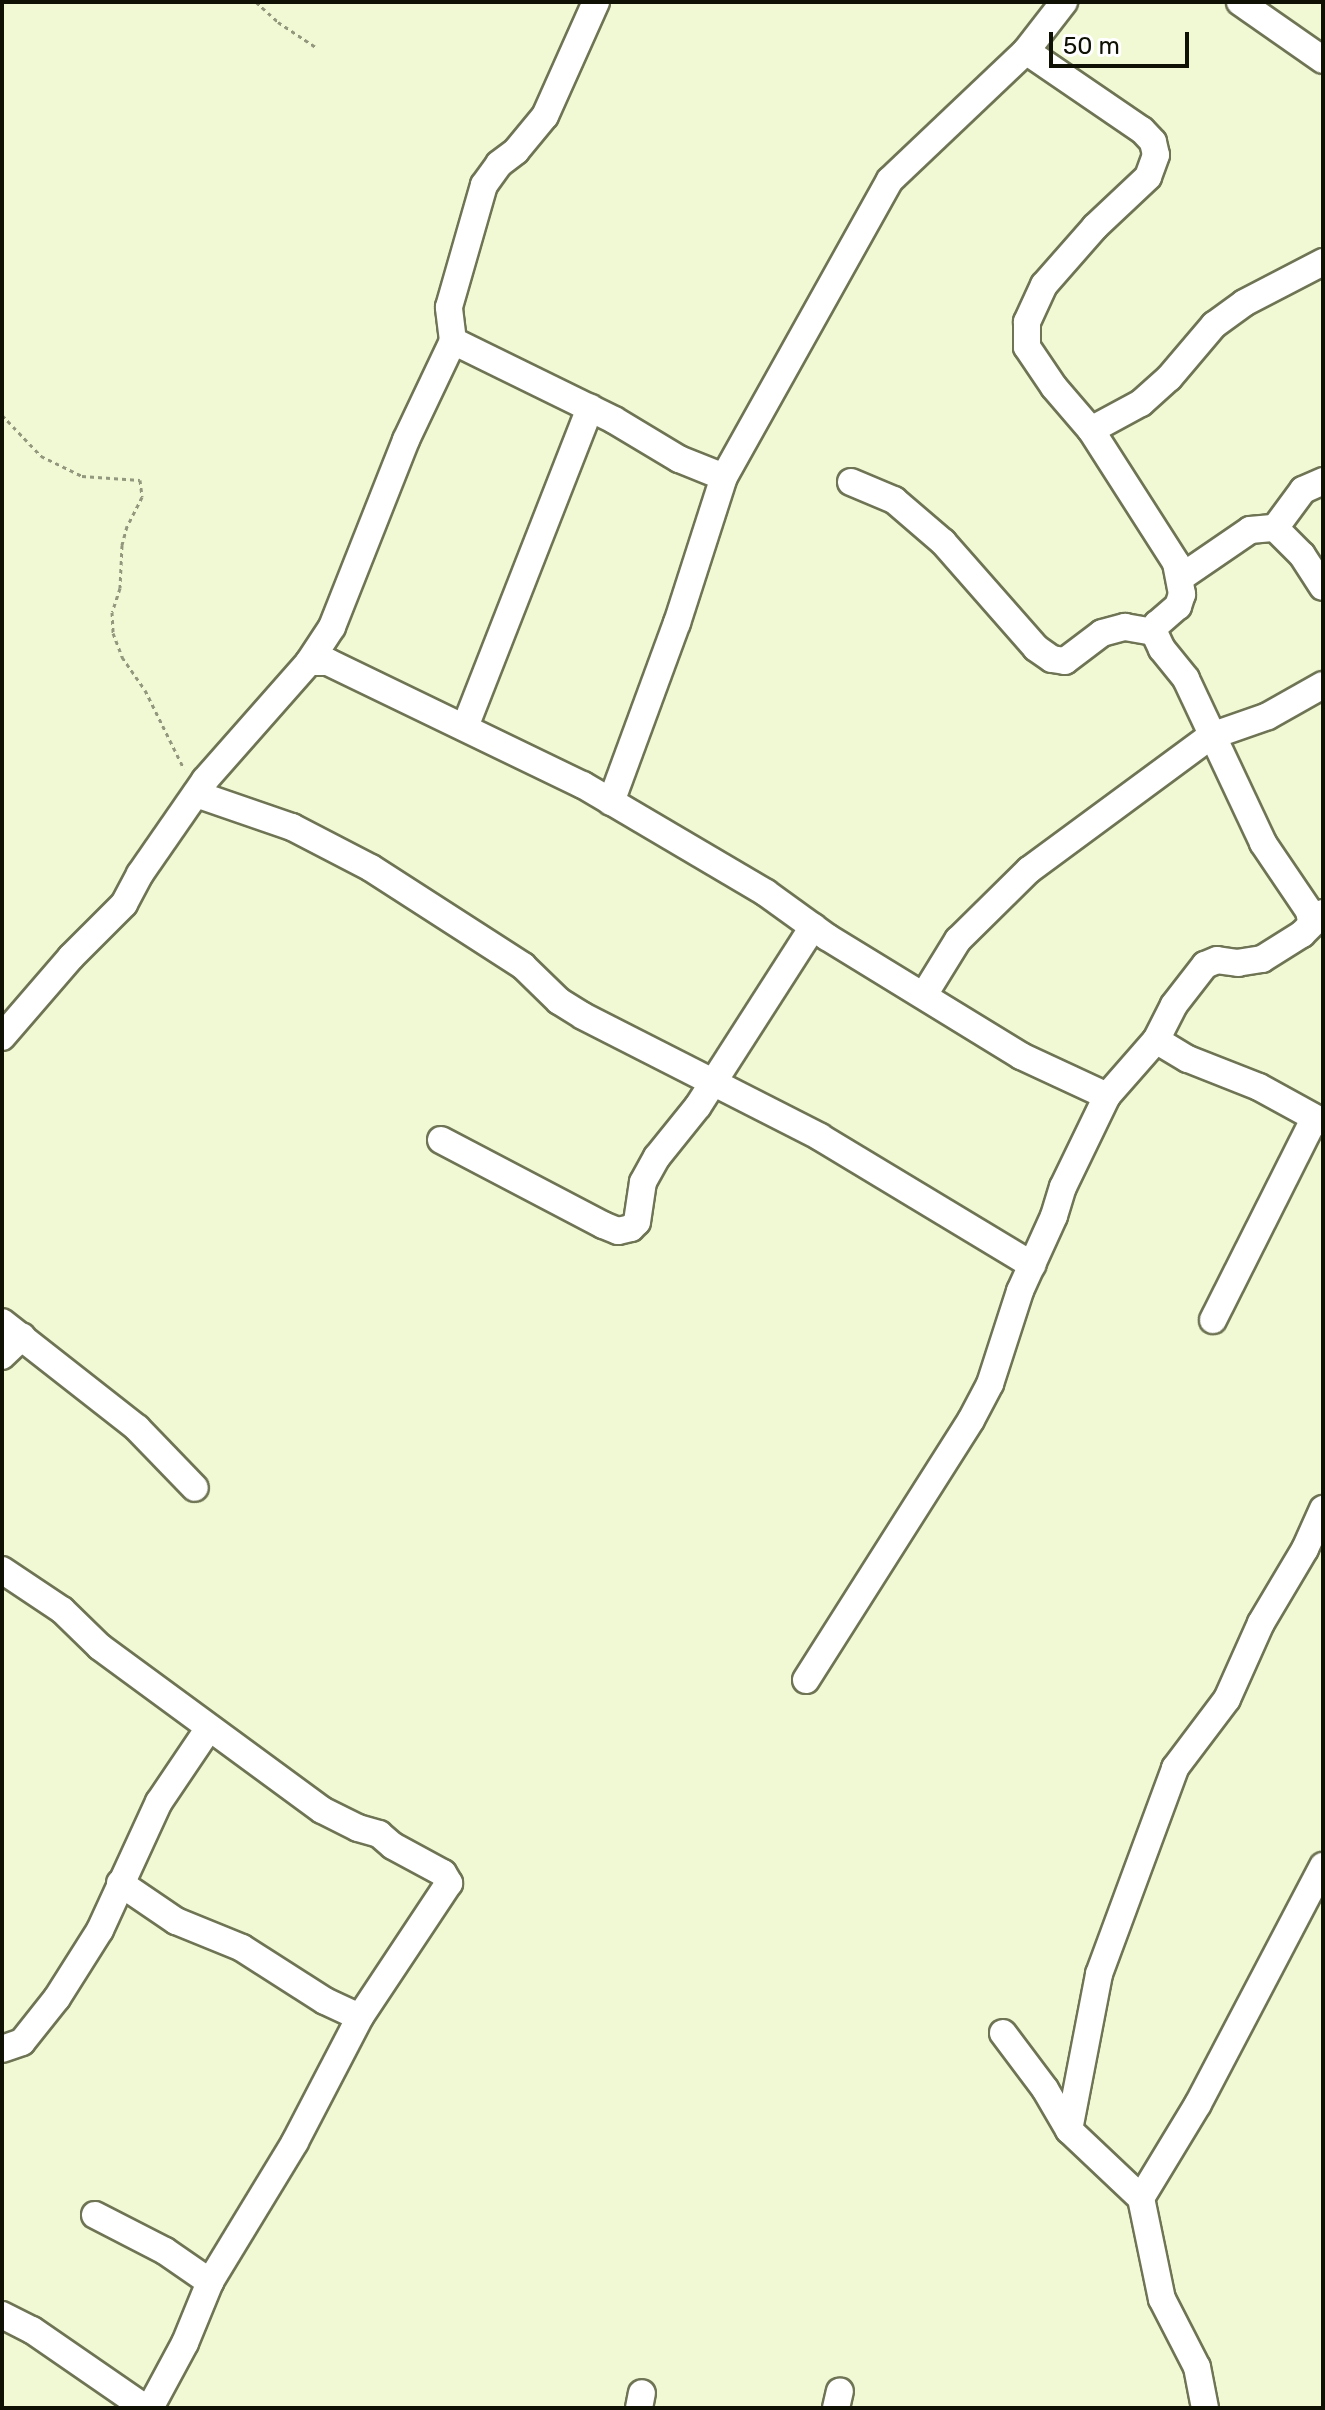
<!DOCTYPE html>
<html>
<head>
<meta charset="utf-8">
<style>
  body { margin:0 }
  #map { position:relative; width:1325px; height:2410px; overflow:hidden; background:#f1f8d4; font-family:Rubik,sans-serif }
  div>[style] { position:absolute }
  .path>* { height:3px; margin-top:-1.5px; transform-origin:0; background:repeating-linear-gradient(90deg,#92977d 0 4px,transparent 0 8px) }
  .roads { filter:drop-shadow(2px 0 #6e7454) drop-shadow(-2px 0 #6e7454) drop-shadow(0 2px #6e7454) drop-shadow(0 -2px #6e7454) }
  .minor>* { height:26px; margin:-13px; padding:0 13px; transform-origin:13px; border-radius:13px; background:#fff }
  span { translate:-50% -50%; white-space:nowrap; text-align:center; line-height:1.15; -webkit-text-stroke:7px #fff; paint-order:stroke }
  .frame { position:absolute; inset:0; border:4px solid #0f1105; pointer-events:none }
  .scale { position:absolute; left:1049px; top:32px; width:140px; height:36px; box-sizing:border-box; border:4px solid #0f1105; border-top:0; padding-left:10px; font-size:24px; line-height:28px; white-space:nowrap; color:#0f1105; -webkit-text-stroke:6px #fff; paint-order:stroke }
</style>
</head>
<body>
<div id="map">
  <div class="path">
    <i style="left:256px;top:2px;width:30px;rotate:42deg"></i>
    <i style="left:278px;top:22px;width:47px;rotate:33.7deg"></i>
    <i style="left:2px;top:415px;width:57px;rotate:46.4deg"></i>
    <i style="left:41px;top:456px;width:46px;rotate:26deg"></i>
    <i style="left:82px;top:476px;width:58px;rotate:3.9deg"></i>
    <i style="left:140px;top:480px;width:17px;rotate:83deg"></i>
    <i style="left:142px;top:497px;width:33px;rotate:117deg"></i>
    <i style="left:127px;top:526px;width:20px;rotate:105deg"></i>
    <i style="left:122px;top:545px;width:43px;rotate:92.7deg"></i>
    <i style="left:120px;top:588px;width:25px;rotate:108deg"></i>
    <i style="left:112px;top:612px;width:21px;rotate:87deg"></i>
    <i style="left:113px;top:633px;width:26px;rotate:69deg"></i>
    <i style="left:122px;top:657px;width:40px;rotate:55.1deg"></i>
    <i style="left:145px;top:690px;width:88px;rotate:63.7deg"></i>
  </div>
  <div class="roads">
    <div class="minor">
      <i style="left:1240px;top:2px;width:101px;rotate:34.9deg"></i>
      <i style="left:1026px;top:51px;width:140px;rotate:34.3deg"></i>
      <i style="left:1142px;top:130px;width:16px;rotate:47deg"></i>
      <i style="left:1153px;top:142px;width:13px;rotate:77deg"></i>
      <i style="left:1156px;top:155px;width:23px;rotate:110deg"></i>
      <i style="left:1148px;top:177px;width:73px;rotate:136.7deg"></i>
      <i style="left:1095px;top:227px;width:77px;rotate:131.3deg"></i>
      <i style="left:1044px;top:285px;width:41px;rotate:114.7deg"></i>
      <i style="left:1027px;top:322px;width:25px;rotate:90deg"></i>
      <i style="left:1027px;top:347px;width:48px;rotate:56deg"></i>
      <i style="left:1054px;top:387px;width:57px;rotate:49.3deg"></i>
      <i style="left:1091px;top:430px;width:158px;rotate:57.4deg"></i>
      <i style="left:1176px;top:563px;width:32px;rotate:79deg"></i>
      <i style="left:1182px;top:594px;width:13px;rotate:108deg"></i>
      <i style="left:1178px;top:606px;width:28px;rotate:139deg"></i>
      <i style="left:1157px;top:624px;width:9px;rotate:111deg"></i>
      <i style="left:1154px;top:632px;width:19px;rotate:65deg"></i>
      <i style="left:1162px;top:649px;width:38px;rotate:51deg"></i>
      <i style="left:1186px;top:679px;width:181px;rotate:64.8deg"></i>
      <i style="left:1263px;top:843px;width:82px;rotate:55.9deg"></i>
      <i style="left:1309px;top:911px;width:10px;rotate:79deg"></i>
      <i style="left:453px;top:341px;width:179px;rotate:26.1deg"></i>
      <i style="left:614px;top:420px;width:76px;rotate:31deg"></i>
      <i style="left:679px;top:459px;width:48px;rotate:21.8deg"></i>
      <i style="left:724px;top:477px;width:340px;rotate:-60.8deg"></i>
      <i style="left:890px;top:180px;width:187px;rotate:-43.5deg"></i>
      <i style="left:1026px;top:51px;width:62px;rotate:-52.2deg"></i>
      <i style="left:1091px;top:430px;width:57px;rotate:-28.4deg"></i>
      <i style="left:1141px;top:403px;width:38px;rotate:-42deg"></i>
      <i style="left:1169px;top:378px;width:70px;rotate:-49.7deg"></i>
      <i style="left:1214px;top:325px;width:37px;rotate:-36deg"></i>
      <i style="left:1244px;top:303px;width:89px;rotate:-27.4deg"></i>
      <i style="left:851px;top:482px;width:47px;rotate:22.7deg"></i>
      <i style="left:894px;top:500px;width:65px;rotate:40.6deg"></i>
      <i style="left:943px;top:542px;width:141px;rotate:48.7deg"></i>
      <i style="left:1036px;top:648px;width:19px;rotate:35deg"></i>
      <i style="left:1052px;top:659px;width:13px;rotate:9deg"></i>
      <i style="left:1065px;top:661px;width:46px;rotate:-37.1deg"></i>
      <i style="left:1102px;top:633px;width:24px;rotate:-15deg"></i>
      <i style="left:1125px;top:627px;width:29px;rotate:10deg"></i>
      <i style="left:1275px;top:528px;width:47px;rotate:-53.6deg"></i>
      <i style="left:1303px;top:490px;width:22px;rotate:-24deg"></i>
      <i style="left:1180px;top:578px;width:85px;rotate:-34.4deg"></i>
      <i style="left:1250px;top:530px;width:25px;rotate:-5deg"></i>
      <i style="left:1275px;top:528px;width:38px;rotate:45deg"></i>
      <i style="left:1302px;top:555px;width:38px;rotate:57deg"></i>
      <i style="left:309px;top:662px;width:19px"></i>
      <i style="left:328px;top:662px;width:283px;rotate:25.8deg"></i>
      <i style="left:583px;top:785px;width:212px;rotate:30.5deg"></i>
      <i style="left:766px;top:893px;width:75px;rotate:35.8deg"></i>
      <i style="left:827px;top:937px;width:228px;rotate:31.5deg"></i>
      <i style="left:1021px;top:1056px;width:95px;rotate:24.9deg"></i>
      <i style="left:465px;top:727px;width:343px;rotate:-68.6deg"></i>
      <i style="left:196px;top:794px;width:102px;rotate:19deg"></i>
      <i style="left:292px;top:827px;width:89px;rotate:27.4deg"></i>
      <i style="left:371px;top:868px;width:181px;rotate:32.8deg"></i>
      <i style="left:523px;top:966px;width:50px;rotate:44.2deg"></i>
      <i style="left:559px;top:1001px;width:28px;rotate:32deg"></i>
      <i style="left:583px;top:1016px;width:266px;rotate:27deg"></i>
      <i style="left:820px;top:1137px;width:248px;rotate:31.1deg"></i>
      <i style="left:611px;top:802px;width:191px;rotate:-69.8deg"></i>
      <i style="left:677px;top:623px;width:153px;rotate:-72.2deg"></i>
      <i style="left:1323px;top:913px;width:30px;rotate:135deg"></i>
      <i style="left:1302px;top:934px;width:47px;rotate:148deg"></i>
      <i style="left:1262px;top:959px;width:24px;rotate:171deg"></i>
      <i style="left:1238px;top:963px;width:21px;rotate:-172deg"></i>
      <i style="left:1217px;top:960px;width:13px;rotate:157deg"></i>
      <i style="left:1205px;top:965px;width:51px;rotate:127.8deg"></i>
      <i style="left:1174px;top:1005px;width:39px;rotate:117deg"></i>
      <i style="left:1156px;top:1040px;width:37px;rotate:31deg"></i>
      <i style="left:1188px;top:1059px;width:76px;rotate:21.5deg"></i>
      <i style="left:1259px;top:1087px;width:73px;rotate:28.7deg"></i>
      <i style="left:924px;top:995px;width:65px;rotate:-58.3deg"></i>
      <i style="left:958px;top:940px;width:100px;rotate:-44.6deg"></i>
      <i style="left:1029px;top:870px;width:226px;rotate:-36.4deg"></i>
      <i style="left:1211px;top:736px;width:60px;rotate:-19.3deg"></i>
      <i style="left:1268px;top:716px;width:63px;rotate:-29.4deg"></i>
      <i style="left:2px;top:1037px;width:106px;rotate:-49.2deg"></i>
      <i style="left:71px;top:957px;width:75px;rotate:-45deg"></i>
      <i style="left:124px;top:904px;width:34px;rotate:-62deg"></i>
      <i style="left:140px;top:874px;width:114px;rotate:-55.3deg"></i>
      <i style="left:205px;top:780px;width:157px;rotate:-48.6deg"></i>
      <i style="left:309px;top:662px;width:42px;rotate:-56.7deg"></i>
      <i style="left:332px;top:627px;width:201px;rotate:-68.4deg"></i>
      <i style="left:406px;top:440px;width:110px;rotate:-64.6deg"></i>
      <i style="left:453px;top:341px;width:34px;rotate:-97deg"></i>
      <i style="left:449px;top:307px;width:127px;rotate:-74deg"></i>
      <i style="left:484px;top:185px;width:26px;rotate:-54deg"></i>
      <i style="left:499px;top:164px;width:21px;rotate:-37deg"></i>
      <i style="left:516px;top:151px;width:45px;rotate:-50.4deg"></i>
      <i style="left:545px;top:116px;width:125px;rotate:-65.9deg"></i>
      <i style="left:441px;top:1140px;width:183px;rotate:27.7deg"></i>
      <i style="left:603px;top:1225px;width:16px;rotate:22deg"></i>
      <i style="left:618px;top:1231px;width:13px;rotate:-13deg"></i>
      <i style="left:631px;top:1228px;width:8px;rotate:-45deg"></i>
      <i style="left:637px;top:1222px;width:40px;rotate:-81.5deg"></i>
      <i style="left:643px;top:1182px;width:29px;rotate:-61deg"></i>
      <i style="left:657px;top:1157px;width:65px;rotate:-51.2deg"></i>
      <i style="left:698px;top:1106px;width:213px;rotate:-57.3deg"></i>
      <i style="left:1213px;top:1320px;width:225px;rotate:-63.3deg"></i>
      <i style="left:2px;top:1322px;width:172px;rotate:38.1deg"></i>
      <i style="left:137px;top:1428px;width:83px;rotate:46deg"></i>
      <i style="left:2px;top:1356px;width:28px;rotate:-44deg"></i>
      <i style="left:2px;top:1570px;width:72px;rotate:33.7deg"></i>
      <i style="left:62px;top:1610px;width:53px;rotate:44.2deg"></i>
      <i style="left:100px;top:1647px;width:275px;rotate:36.3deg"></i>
      <i style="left:322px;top:1810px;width:40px;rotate:26.6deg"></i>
      <i style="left:358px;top:1828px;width:22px;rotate:16deg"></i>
      <i style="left:379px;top:1834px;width:18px;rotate:41deg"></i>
      <i style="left:393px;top:1846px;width:57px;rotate:28.4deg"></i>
      <i style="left:443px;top:1873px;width:12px;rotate:59deg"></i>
      <i style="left:449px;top:1883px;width:161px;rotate:123.6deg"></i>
      <i style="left:360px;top:2017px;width:141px;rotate:117.5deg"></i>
      <i style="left:295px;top:2142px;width:164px;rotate:121.3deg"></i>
      <i style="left:806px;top:1680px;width:308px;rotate:-57.6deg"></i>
      <i style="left:971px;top:1420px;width:41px;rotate:-62.2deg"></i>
      <i style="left:990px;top:1384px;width:98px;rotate:-72.1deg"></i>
      <i style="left:1020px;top:1291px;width:82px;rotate:-65.6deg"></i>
      <i style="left:1054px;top:1216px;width:30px;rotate:-73deg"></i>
      <i style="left:1063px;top:1187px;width:101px;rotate:-64.2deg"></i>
      <i style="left:1107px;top:1096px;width:74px;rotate:-48.8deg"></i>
      <i style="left:120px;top:1883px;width:68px;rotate:34.2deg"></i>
      <i style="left:176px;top:1921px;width:71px;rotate:22.2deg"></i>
      <i style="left:242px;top:1948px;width:98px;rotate:32.6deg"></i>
      <i style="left:325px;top:2001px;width:38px;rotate:25deg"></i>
      <i style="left:1003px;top:2033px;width:70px;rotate:53.1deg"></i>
      <i style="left:1045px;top:2089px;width:48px;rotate:59.7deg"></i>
      <i style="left:1069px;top:2130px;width:99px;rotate:43.4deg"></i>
      <i style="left:1141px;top:2198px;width:103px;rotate:78.3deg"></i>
      <i style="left:1162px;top:2299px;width:76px;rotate:62.8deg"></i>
      <i style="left:1197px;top:2367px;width:42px;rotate:79deg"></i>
      <i style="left:2px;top:2049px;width:21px;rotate:-19deg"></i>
      <i style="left:22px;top:2042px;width:56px;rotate:-51.5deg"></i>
      <i style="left:57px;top:1998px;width:80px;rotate:-57.7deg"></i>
      <i style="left:100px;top:1930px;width:141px;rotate:-65.3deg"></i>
      <i style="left:159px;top:1802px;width:89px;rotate:-56deg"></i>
      <i style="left:1069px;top:2130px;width:159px;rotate:-79.1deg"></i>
      <i style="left:1099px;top:1974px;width:220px;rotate:-69.7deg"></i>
      <i style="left:1175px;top:1768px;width:86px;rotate:-53deg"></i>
      <i style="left:1227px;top:1699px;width:83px;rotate:-65.9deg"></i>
      <i style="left:1261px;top:1623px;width:86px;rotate:-59.3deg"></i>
      <i style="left:1305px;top:1549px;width:44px;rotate:-65.8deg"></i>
      <i style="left:1141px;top:2198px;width:110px;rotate:-58.8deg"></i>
      <i style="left:1198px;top:2104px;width:269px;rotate:-62.3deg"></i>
      <i style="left:95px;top:2215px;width:79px;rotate:27.2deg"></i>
      <i style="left:165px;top:2251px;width:55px;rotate:34.6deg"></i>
      <i style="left:210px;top:2282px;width:66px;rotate:112.3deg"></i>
      <i style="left:185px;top:2343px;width:74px;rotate:118.3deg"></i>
      <i style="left:2px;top:2315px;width:34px;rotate:27deg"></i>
      <i style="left:32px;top:2330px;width:137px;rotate:34.6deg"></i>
      <i style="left:639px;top:2408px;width:15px;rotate:-79deg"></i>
      <i style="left:836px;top:2408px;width:17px;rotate:-77deg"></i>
    </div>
  </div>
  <div class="frame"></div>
  <div class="scale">50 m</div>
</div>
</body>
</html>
